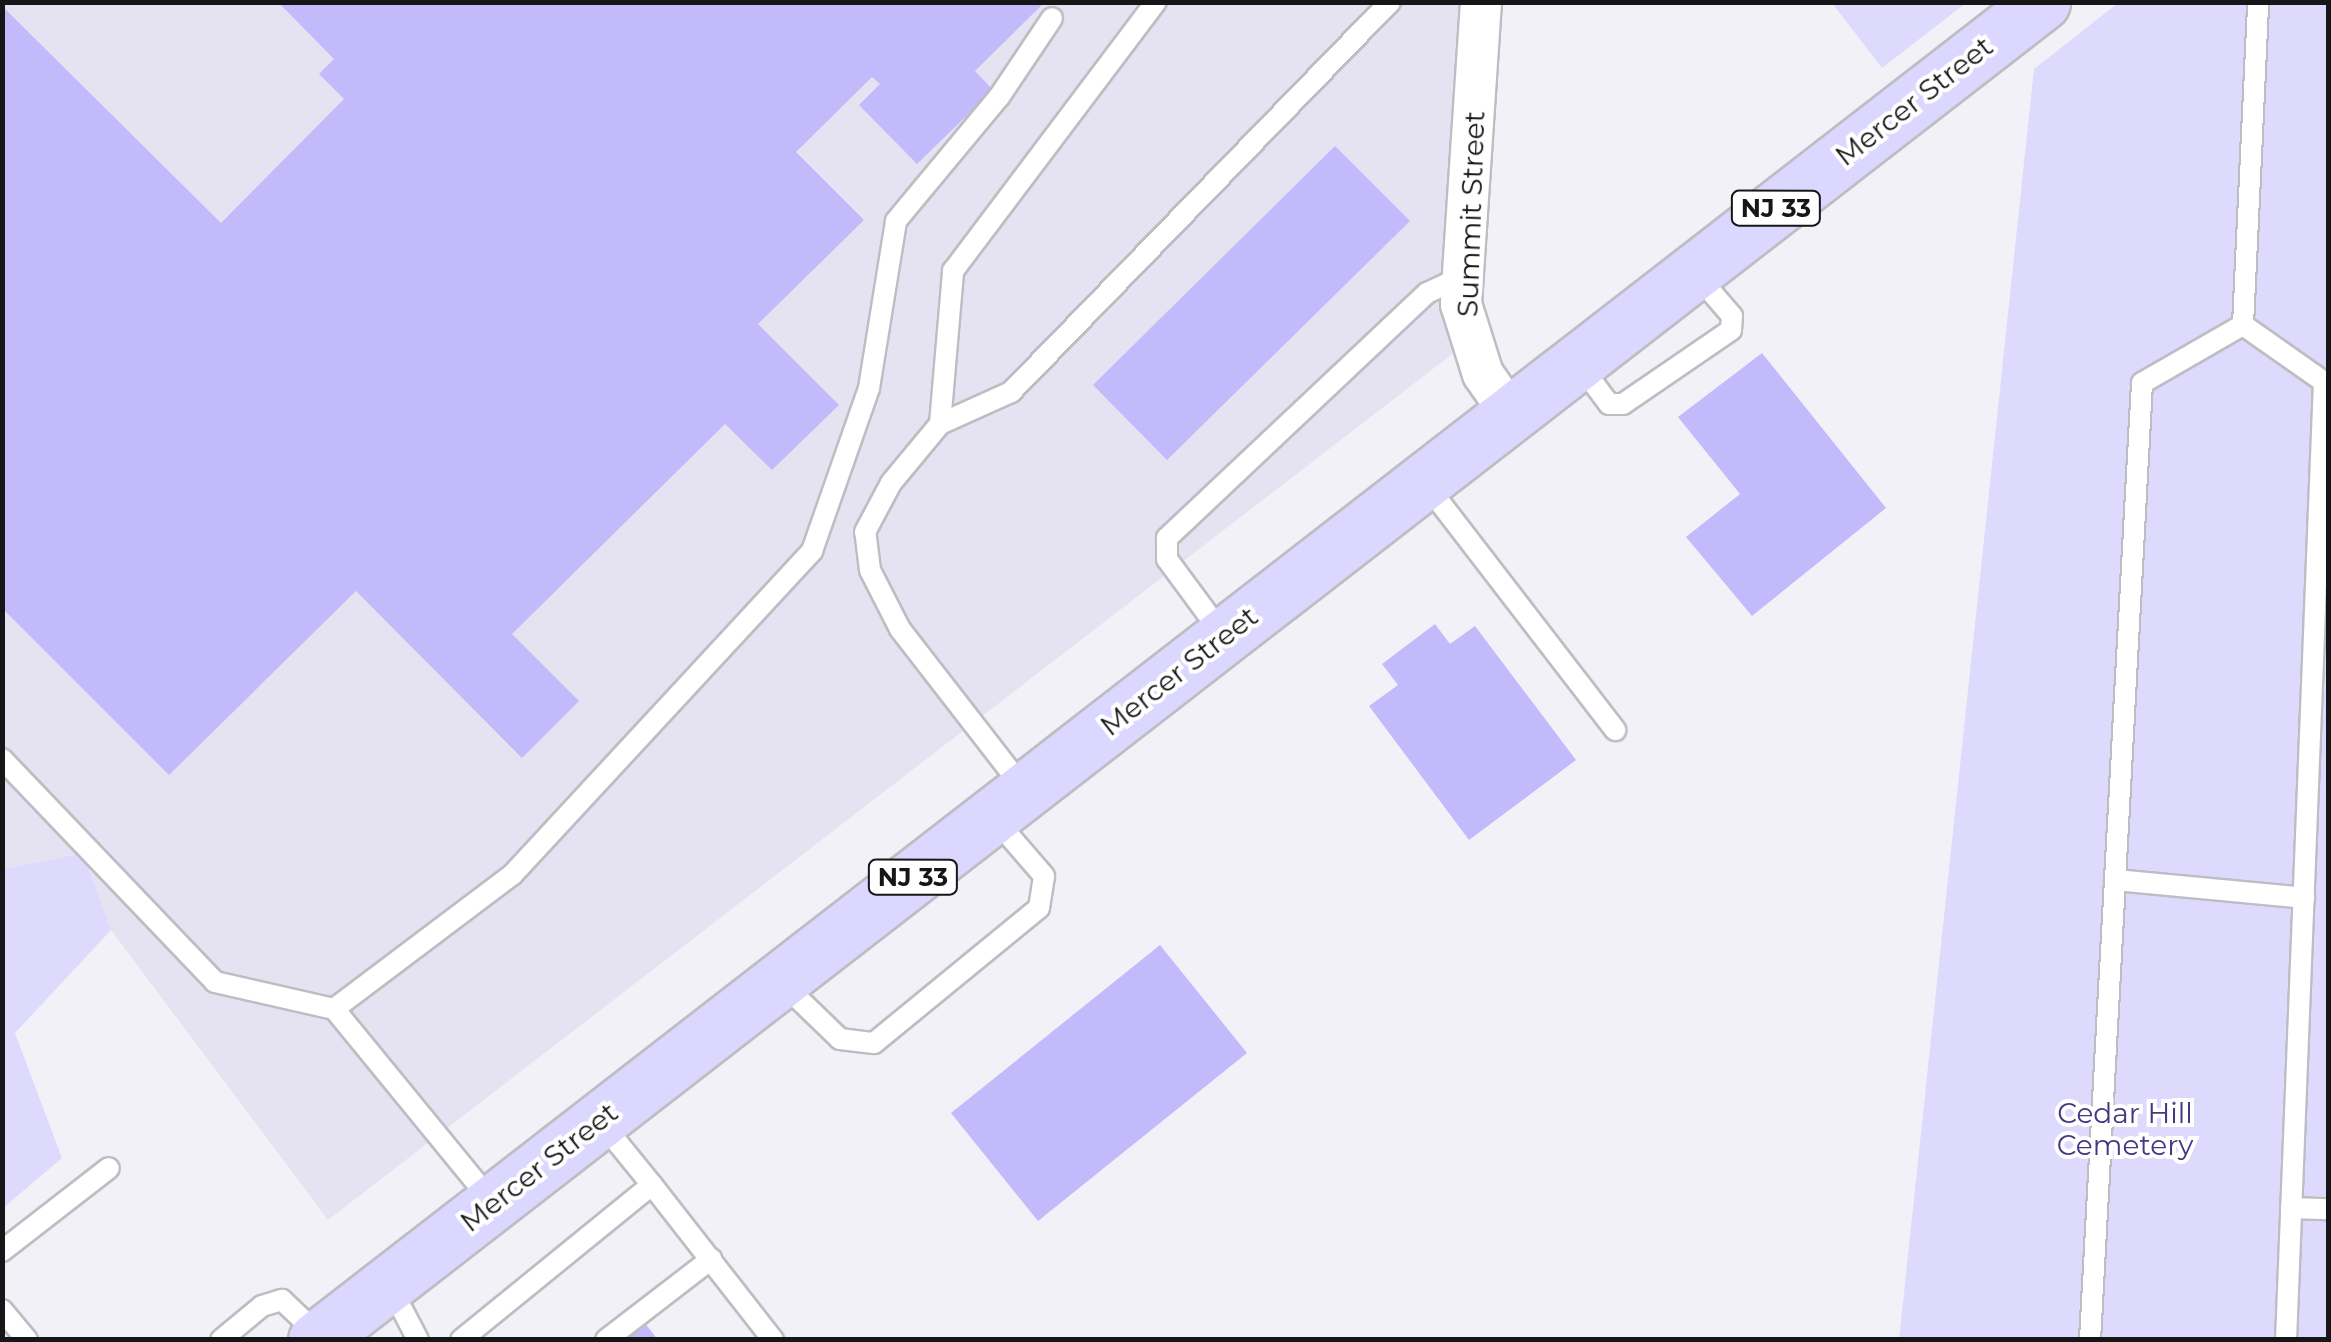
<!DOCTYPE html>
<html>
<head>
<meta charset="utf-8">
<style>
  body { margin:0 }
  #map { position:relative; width:2331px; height:1342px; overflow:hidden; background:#f2f1f8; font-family:Montserrat,sans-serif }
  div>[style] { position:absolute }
  .built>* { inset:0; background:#e5e3f1 }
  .green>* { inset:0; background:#dddafd }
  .building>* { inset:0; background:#c2bafb }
  .roads { filter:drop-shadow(2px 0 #bdbdc3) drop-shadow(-2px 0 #bdbdc3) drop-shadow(0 2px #bdbdc3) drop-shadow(0 -2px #bdbdc3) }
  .service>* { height:20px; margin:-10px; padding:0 10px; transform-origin:10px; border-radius:10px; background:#fff }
  .minor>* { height:40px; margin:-20px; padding:0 20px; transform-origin:20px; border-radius:20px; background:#fff }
  .primary>* { height:55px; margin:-27.5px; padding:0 27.5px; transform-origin:27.5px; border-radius:27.5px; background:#dcd7fe }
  span { translate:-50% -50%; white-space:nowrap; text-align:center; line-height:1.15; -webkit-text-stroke:8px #fff; paint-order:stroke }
  .shield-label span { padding:2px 8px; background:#fff; border:2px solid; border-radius:8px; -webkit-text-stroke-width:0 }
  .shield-label { font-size:25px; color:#161618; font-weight:700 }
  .street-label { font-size:28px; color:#161618 }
  .park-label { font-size:28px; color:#473782 }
  .frame { position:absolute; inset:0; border:5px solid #161618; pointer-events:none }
</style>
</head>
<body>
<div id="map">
  <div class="built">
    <i style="clip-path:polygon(3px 3px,1484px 3px,1464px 345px,328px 1220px,111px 930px,83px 853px,3px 869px)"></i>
  </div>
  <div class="green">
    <i style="clip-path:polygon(1832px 3px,1966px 3px,1882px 68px)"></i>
    <i style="clip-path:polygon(2118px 3px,2328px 3px,2328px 1339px,1899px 1340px,2034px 69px)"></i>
    <i style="clip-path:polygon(83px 853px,111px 930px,15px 1033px,62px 1158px,3px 1208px,3px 869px)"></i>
  </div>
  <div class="building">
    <i style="clip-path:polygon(278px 2px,1045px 2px,975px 71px,993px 90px,917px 164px,859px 105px,880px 84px,872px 77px,796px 152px,864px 220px,758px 324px,839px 405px,772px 470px,725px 424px,512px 634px,579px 701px,522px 758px,356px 591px,169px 775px,2px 608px,2px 6px,221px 223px,344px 99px,319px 74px,334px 59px)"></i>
    <i style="clip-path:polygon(1335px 146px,1410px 221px,1167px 460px,1093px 385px)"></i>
    <i style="clip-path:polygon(1762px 353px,1886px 508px,1752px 616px,1686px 537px,1740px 494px,1678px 417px)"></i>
    <i style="clip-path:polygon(1435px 624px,1450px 644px,1475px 626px,1576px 760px,1469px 840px,1369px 706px,1398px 685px,1382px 664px)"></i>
    <i style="clip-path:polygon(1160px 945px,1247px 1053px,1038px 1221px,951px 1113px)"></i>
    <i style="clip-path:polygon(641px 1318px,658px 1340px,612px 1340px)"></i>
  </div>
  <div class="roads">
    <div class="service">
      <i style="left:2243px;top:325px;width:99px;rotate:35.1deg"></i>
      <i style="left:2324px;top:382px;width:959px;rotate:92.27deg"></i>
      <i style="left:2243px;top:325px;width:323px;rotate:-87.3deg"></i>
      <i style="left:1579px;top:364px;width:50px;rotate:53.1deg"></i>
      <i style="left:1609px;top:404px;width:14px"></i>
      <i style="left:1623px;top:404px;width:131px;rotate:-34.4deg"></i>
      <i style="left:1731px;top:330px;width:14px;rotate:-86deg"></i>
      <i style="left:1732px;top:316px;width:57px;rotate:-130.7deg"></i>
      <i style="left:940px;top:424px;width:154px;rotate:-85.1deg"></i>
      <i style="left:953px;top:271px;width:337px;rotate:-53deg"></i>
      <i style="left:1425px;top:483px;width:312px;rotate:52.4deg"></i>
      <i style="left:1223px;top:635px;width:94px;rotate:-126.4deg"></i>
      <i style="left:1167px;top:559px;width:21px;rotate:-90deg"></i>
      <i style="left:1167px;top:538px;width:357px;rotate:-43.3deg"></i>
      <i style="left:1427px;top:293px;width:40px;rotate:-25deg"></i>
      <i style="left:2px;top:759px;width:308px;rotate:46.3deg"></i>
      <i style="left:215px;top:982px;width:122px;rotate:12.8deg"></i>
      <i style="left:1024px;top:789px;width:202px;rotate:-127.8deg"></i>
      <i style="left:900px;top:629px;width:66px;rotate:-117deg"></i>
      <i style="left:870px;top:570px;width:38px;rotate:-97deg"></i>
      <i style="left:865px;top:532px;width:55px;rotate:-62deg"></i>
      <i style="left:891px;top:483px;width:77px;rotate:-50.3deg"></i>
      <i style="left:940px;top:424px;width:78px;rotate:-24.3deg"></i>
      <i style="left:1011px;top:392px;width:544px;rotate:-45.82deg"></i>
      <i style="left:2115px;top:880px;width:190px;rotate:5.4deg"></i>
      <i style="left:781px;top:982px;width:82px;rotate:44deg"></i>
      <i style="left:840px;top:1039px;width:34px;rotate:7deg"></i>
      <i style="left:874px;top:1043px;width:213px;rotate:-39.3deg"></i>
      <i style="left:1039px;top:908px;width:32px;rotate:-81deg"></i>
      <i style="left:1044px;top:876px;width:78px;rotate:-130.8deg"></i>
      <i style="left:652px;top:1185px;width:197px;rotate:52deg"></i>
      <i style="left:493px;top:1203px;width:251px;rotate:-129.3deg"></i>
      <i style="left:334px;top:1009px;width:223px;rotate:-37deg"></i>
      <i style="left:512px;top:875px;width:442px;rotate:-47.2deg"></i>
      <i style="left:812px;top:551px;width:173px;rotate:-70.7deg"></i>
      <i style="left:869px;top:388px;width:169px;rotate:-80.8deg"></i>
      <i style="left:896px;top:221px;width:161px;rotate:-50.3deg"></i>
      <i style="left:999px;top:97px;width:95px;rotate:-56.1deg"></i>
      <i style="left:2291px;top:1208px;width:37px;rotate:2deg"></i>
      <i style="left:2px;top:1251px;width:135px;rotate:-37.8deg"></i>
      <i style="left:389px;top:1284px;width:63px;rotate:62.6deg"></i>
      <i style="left:2px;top:1310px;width:39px;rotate:50deg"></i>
      <i style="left:221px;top:1340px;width:53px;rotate:-39.7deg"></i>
      <i style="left:262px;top:1306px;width:21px;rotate:-17deg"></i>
      <i style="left:282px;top:1300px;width:52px;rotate:43.5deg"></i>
      <i style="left:461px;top:1340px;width:246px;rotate:-39.1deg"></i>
      <i style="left:652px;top:1185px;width:82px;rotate:-129.1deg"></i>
      <i style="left:606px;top:1340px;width:133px;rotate:-37.6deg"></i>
      <i style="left:2090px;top:1340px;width:958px;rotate:-86.89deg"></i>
      <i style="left:2142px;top:383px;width:116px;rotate:-29.9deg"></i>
    </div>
    <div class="minor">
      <i style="left:1481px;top:2px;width:303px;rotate:93.8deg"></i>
      <i style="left:1461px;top:304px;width:73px;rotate:72.6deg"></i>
      <i style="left:1483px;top:374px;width:49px;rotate:55deg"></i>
    </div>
    <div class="primary">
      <i style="left:316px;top:1340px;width:2184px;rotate:-37.78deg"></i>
    </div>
  </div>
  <div class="shield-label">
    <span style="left:1776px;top:208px">NJ 33</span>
    <span style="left:913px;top:877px">NJ 33</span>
  </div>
  <div class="street-label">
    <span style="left:1914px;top:101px;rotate:-38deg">Mercer Street</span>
    <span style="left:1471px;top:214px;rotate:-88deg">Summit Street</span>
    <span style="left:1179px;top:671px;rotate:-38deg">Mercer Street</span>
    <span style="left:539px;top:1167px;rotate:-38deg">Mercer Street</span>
  </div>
  <div class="park-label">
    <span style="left:2125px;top:1129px">Cedar Hill<br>Cemetery</span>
  </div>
  <div class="frame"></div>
</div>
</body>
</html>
